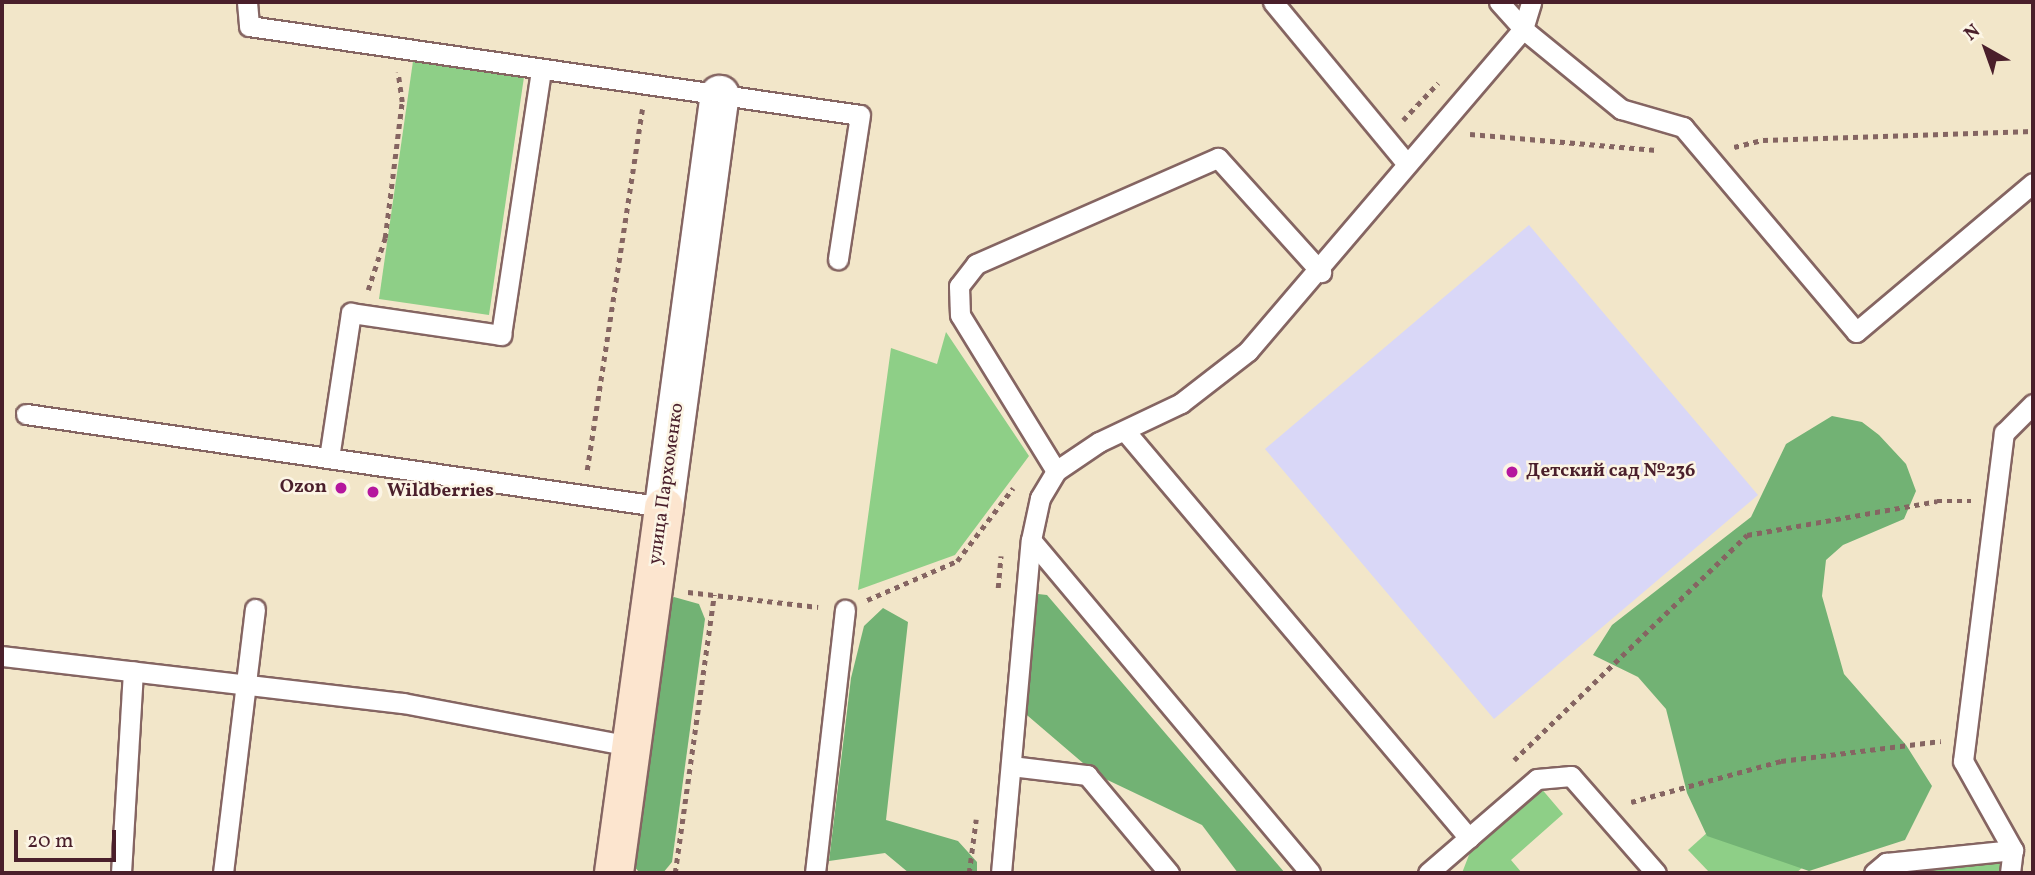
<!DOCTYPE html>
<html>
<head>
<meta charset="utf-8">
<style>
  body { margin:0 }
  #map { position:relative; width:2035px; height:875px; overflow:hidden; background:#f2e6c9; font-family:Vollkorn,serif }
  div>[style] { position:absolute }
  .built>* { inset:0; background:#d9d7f7 }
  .green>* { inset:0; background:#8ecf87 }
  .forest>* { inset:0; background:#72b274 }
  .path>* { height:4.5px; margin-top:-2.25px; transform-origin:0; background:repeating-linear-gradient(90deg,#856562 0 5px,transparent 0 10px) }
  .roads { filter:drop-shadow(2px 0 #856562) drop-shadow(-2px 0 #856562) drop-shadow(0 2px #856562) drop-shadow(0 -2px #856562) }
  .lane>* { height:19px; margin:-9.5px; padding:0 9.5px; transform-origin:9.5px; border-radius:9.5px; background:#fff }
  .street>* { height:38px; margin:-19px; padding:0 19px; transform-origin:19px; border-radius:19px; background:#fff }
  .secondary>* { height:38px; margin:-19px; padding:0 19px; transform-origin:19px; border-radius:19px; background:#fce5cf }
  .dots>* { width:19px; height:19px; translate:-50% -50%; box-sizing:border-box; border:4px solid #fcf5e5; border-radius:50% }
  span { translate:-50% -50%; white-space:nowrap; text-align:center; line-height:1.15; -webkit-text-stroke:5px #fcf5e5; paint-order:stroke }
  .poi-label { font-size:19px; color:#4a1f2b; font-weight:700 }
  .left { translate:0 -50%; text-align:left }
  .right { translate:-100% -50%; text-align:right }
  .street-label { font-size:19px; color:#4a1f2b }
  .frame { position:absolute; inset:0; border:4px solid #4a1f2b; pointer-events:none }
  .north { position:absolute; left:1951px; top:14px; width:70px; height:70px; -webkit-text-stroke:5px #fcf5e5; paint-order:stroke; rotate:320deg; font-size:19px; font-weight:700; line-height:28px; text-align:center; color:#4a1f2b }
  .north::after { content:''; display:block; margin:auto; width:24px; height:32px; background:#4a1f2b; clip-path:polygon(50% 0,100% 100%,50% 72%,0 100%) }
  .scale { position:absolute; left:14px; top:830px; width:102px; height:32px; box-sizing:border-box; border:4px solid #4a1f2b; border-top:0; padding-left:9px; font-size:21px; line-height:24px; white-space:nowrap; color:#4a1f2b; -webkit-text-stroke:5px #fcf5e5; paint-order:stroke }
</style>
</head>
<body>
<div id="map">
  <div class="built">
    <i style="clip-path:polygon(1529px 225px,1758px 495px,1494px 719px,1265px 449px)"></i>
  </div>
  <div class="green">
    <i style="clip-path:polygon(413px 61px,524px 77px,489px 315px,379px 299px)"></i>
    <i style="clip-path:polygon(946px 332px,1029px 456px,955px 555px,858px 590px,891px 348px,937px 364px)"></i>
    <i style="clip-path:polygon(1761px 784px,1822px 851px,1796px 873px,1710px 873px,1688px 850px)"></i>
    <i style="clip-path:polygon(1540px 787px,1563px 814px,1511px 860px,1522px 873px,1462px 873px,1474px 842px)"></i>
    <i style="clip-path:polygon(2008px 854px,2006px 873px,1900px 873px,1895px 867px)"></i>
  </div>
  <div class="forest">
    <i style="clip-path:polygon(1832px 416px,1862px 422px,1879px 435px,1906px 464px,1916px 491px,1904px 519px,1843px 545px,1826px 560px,1822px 596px,1844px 674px,1906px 745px,1932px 786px,1905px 840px,1809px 871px,1707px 836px,1687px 793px,1666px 709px,1638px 677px,1593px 655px,1612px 625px,1751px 517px,1786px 444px)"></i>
    <i style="clip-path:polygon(1038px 594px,1047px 595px,1285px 873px,1238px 873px,1202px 825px,1097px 775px,1021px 710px)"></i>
    <i style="clip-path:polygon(674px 597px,699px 604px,705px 619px,672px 862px,663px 873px,640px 873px,629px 861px,666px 601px)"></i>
    <i style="clip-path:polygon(883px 608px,908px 622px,886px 820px,958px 841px,977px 862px,977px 873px,909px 873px,885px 853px,829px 861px,851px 678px,864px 626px)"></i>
  </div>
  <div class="path">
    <i style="left:1403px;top:120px;width:51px;rotate:-46.6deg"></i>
    <i style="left:1470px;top:134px;width:187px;rotate:4.9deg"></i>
    <i style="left:1734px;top:147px;width:30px;rotate:-14deg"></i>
    <i style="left:1763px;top:140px;width:270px;rotate:-1.9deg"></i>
    <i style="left:368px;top:290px;width:55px;rotate:-71.9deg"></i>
    <i style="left:385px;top:238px;width:137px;rotate:-82.9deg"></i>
    <i style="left:402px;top:102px;width:30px;rotate:-98deg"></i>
    <i style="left:587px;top:470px;width:365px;rotate:-81.3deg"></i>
    <i style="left:998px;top:588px;width:32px;rotate:-85deg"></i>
    <i style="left:688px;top:592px;width:131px;rotate:6.6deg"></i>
    <i style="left:867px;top:600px;width:98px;rotate:-23.4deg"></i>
    <i style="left:957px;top:561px;width:92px;rotate:-52.5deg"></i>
    <i style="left:1514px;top:760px;width:324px;rotate:-44deg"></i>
    <i style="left:1747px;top:535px;width:193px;rotate:-10.1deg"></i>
    <i style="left:1937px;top:501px;width:34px"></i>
    <i style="left:1631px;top:802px;width:156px;rotate:-15.3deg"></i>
    <i style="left:1781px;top:761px;width:161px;rotate:-7.1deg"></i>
    <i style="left:675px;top:873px;width:281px;rotate:-82deg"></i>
    <i style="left:969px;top:873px;width:54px;rotate:-82.6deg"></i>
  </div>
  <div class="roads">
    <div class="lane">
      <i style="left:247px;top:2px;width:24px;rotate:85deg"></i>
      <i style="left:249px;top:26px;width:617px;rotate:8.29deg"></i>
      <i style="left:860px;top:115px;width:146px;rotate:98.7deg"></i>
      <i style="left:1273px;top:2px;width:210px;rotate:50.4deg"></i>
      <i style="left:1499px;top:2px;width:36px;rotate:48deg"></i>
      <i style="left:1523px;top:29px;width:127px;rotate:39.2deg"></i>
      <i style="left:1621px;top:109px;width:65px;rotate:16.2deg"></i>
      <i style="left:1683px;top:127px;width:268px;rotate:49.8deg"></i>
      <i style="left:1856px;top:332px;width:231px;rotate:-40.1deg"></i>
      <i style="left:26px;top:414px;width:645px;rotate:8.29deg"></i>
      <i style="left:1125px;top:431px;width:533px;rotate:49.8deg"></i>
      <i style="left:329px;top:458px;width:147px;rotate:-81.4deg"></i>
      <i style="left:351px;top:313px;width:152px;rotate:8.3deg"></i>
      <i style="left:501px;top:335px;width:269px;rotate:-81.4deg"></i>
      <i style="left:1056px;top:471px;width:183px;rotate:-121.6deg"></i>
      <i style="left:960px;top:315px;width:29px;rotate:-92deg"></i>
      <i style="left:959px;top:286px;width:28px;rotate:-52deg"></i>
      <i style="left:976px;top:264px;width:264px;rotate:-23.7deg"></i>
      <i style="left:1218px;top:158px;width:154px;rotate:47.9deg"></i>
      <i style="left:1031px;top:540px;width:434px;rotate:50deg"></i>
      <i style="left:2px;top:656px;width:404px;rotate:6.7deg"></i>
      <i style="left:403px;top:703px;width:232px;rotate:10.7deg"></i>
      <i style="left:1011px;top:766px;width:77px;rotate:6.8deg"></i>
      <i style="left:1087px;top:775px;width:128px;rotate:50.1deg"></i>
      <i style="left:121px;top:873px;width:202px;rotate:-86.6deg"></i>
      <i style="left:223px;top:873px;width:266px;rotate:-83.1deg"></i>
      <i style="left:815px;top:873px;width:265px;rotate:-83.5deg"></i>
      <i style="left:1001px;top:873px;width:334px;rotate:-84.9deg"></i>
      <i style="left:1031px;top:540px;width:43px;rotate:-77.9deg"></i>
      <i style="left:1040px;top:498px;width:31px;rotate:-59deg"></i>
      <i style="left:1056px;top:471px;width:52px;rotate:-34deg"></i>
      <i style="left:1099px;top:442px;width:91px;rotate:-25.4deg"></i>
      <i style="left:1181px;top:403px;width:85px;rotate:-37.8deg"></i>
      <i style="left:1248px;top:351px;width:423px;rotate:-49.5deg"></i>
      <i style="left:1523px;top:29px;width:28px;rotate:-73deg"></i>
      <i style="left:1428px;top:873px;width:144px;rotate:-40.8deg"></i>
      <i style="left:1537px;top:779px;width:34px;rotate:-5deg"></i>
      <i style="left:1571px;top:776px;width:129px;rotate:48.8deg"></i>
      <i style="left:1874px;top:873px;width:16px;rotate:-40deg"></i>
      <i style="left:1886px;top:863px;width:128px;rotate:-5.8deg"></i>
      <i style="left:2010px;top:873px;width:23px;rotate:-83deg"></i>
      <i style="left:2013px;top:850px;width:102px;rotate:-119.3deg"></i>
      <i style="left:1963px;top:761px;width:331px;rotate:-82.9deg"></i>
      <i style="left:2004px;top:433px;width:41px;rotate:-45deg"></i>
    </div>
    <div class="street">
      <i style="left:664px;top:507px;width:416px;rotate:-82.3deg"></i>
    </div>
    <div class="secondary">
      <i style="left:614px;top:873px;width:369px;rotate:-82.2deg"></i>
    </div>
  </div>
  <div class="dots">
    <i style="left:1512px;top:472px;background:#b5179e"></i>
    <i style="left:341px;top:488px;background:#b5179e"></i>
    <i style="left:373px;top:492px;background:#b5179e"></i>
  </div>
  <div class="poi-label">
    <span class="left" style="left:1526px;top:472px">Детский сад №236</span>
    <span class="right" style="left:327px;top:488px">Ozon</span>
    <span class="left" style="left:387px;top:492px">Wildberries</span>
  </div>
  <div class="street-label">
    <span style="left:667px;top:484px;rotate:-82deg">улица Пархоменко</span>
  </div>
  <div class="frame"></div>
  <div class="north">N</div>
  <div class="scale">20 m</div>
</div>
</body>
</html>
